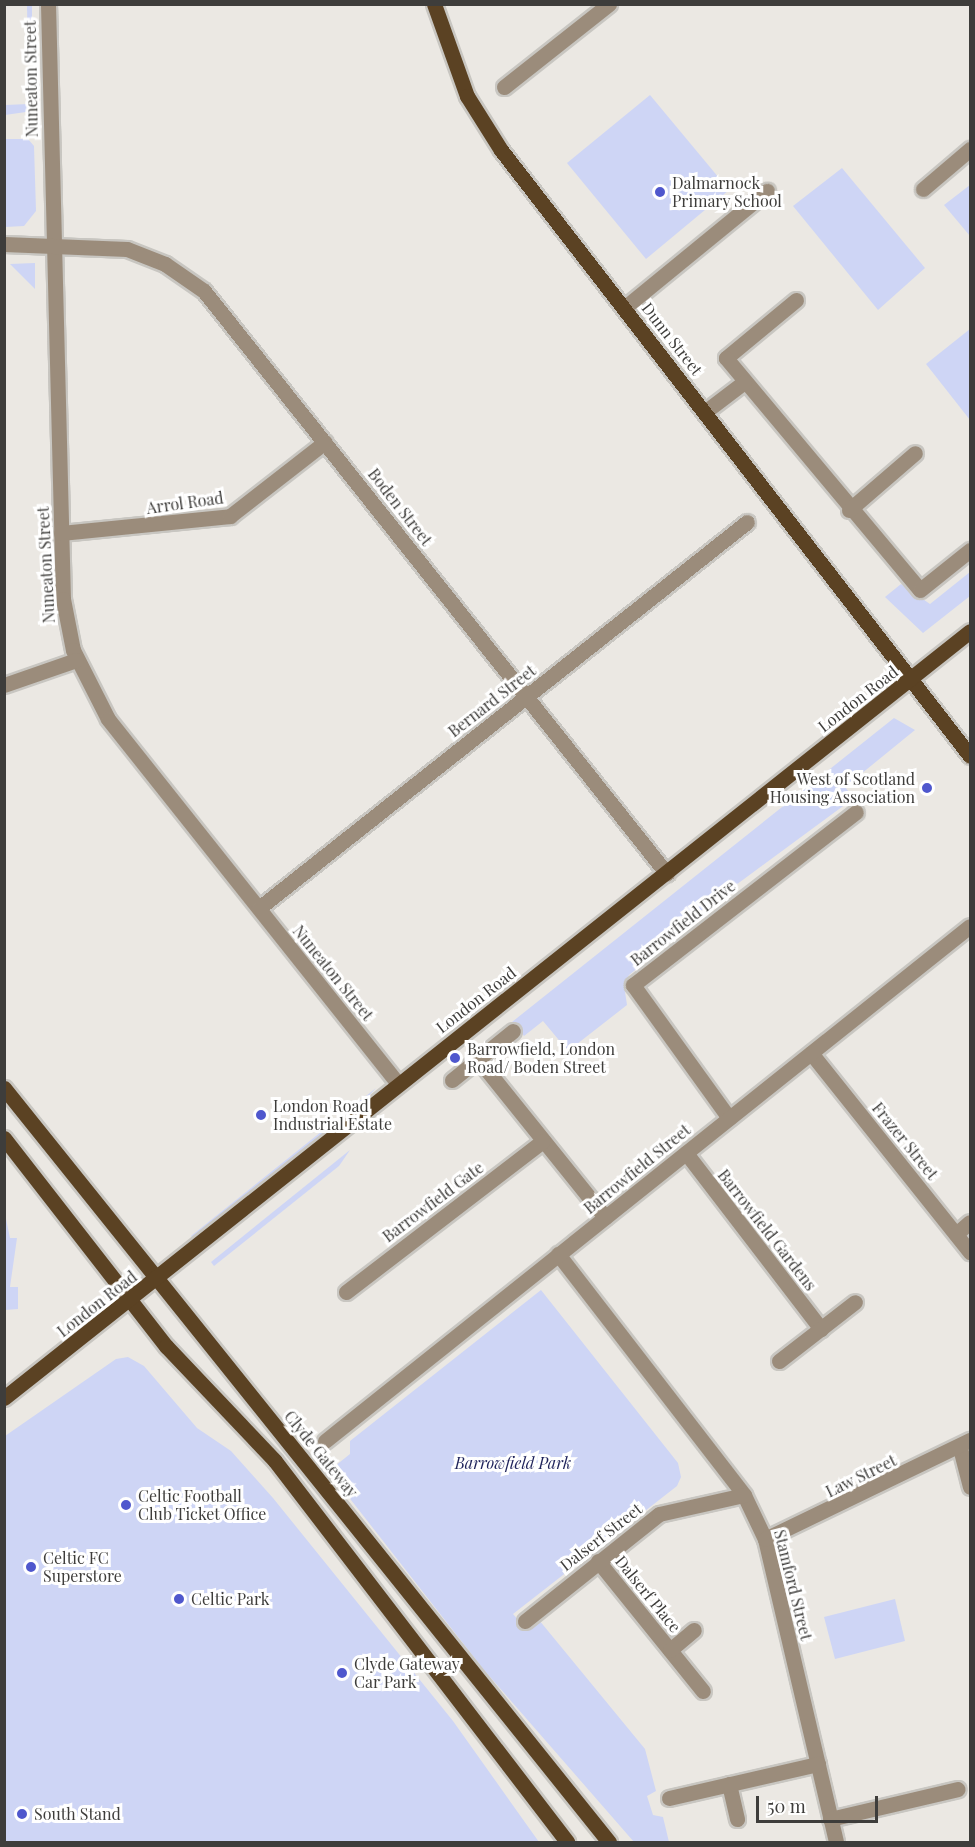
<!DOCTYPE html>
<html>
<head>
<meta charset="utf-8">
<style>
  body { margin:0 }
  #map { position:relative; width:975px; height:1847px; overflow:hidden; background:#ebe8e3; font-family:"Playfair Display",serif }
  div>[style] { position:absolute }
  .green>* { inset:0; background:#ced5f5 }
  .roads { filter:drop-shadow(2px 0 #c8c6c1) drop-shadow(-2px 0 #c8c6c1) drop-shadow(0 2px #c8c6c1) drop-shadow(0 -2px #c8c6c1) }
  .minor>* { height:15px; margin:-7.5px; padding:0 7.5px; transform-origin:7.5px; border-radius:7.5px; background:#9b8c7b }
  .major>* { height:15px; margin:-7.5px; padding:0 7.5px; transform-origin:7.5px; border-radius:7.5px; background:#5b4223 }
  .dots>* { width:16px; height:16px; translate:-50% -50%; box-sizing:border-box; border:3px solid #fff; border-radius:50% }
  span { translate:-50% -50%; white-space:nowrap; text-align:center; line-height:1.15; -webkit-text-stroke:6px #fff; paint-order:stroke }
  .street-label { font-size:16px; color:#3e3d3b }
  .poi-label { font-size:16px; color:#3e3d3b }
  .left { translate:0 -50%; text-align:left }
  .right { translate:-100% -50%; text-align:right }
  .park-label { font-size:16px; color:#1e225a; font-style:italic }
  .frame { position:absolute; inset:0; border:6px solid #3e3d3b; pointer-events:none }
  .scale { position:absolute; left:756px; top:1796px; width:122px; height:27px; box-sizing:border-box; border:3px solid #3e3d3b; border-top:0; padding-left:8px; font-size:18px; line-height:21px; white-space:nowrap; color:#3e3d3b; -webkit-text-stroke:4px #fff; paint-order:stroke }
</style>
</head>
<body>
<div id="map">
  <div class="green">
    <i style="clip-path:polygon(27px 5px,32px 5px,32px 64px,28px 64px)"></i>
    <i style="clip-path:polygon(29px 70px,34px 71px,33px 111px,5px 115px,5px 105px,29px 104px)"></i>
    <i style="clip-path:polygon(650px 95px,729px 190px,646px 259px,567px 163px)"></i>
    <i style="clip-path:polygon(5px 139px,28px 139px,34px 146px,36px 211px,24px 226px,5px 227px)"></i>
    <i style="clip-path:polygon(842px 168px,925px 268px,878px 310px,793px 206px)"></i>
    <i style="clip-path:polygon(970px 185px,970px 236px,944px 205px)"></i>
    <i style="clip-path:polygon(35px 263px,35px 289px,10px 264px)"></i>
    <i style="clip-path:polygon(970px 329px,970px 420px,926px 364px)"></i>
    <i style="clip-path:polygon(970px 572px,970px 596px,923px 633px,885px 597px,901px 584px,930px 604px)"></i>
    <i style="clip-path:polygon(894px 718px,915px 730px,845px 787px,854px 798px,683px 924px,681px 933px,629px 975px,624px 985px,627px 1005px,568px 1051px,543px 1021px,524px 1036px,512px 1022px)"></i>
    <i style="clip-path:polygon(376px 1088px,349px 1118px,196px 1242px,191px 1236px)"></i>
    <i style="clip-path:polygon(350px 1150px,339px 1166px,214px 1266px,211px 1262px)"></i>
    <i style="clip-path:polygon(5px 1214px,10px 1238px,17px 1238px,10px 1287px,18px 1287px,18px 1309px,5px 1310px)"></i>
    <i style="clip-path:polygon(541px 1290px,678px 1463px,681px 1477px,677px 1486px,513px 1614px,527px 1630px,539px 1620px,645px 1749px,656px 1791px,647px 1796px,653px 1815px,663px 1817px,669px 1842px,634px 1842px,484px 1670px,333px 1477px,335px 1466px,350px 1454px,350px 1441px)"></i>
    <i style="clip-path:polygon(128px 1357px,144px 1366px,197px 1428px,231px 1451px,273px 1498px,453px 1721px,539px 1842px,5px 1842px,5px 1436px,116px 1359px)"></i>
    <i style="clip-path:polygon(895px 1599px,905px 1641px,835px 1659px,824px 1617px)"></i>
  </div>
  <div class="roads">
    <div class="minor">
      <i style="left:48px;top:4px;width:595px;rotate:88.56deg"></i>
      <i style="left:63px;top:599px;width:52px;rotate:78.9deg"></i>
      <i style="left:73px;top:650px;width:77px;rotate:63.1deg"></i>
      <i style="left:108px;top:719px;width:466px;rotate:51.5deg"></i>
      <i style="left:504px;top:87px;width:134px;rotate:-38.3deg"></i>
      <i style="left:923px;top:189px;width:62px;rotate:-40.4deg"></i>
      <i style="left:4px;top:244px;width:123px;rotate:2.3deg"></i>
      <i style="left:127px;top:249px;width:41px;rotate:21.5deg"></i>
      <i style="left:165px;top:264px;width:47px;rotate:34.7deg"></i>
      <i style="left:204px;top:291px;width:744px;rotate:51.54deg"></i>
      <i style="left:796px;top:300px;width:91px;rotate:140.4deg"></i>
      <i style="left:726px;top:358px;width:302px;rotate:50.1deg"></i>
      <i style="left:920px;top:590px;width:64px;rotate:-38.7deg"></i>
      <i style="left:624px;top:308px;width:185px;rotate:-39.3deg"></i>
      <i style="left:706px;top:411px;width:48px;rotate:-37.3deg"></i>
      <i style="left:849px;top:510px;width:87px;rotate:-40.8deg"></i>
      <i style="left:61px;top:533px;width:170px;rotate:-5.7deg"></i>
      <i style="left:230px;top:516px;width:120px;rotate:-37.9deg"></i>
      <i style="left:4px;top:685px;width:76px;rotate:-19.1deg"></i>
      <i style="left:259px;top:908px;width:622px;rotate:-38.34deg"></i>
      <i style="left:811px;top:1053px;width:255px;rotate:51.4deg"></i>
      <i style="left:478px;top:1059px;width:203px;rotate:51.2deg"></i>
      <i style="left:452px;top:1080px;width:78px;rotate:-38.8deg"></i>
      <i style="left:729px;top:1118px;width:164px;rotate:-125.8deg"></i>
      <i style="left:633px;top:985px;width:282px;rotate:-37.8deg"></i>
      <i style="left:686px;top:1153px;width:222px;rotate:52.5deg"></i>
      <i style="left:956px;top:1234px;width:18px;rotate:-41deg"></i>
      <i style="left:558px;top:1254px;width:304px;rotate:52.3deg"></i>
      <i style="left:744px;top:1495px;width:49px;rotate:64.5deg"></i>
      <i style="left:765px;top:1539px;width:311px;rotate:76.8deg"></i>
      <i style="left:346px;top:1292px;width:248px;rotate:-37.5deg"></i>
      <i style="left:779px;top:1361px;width:96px;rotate:-37.8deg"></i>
      <i style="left:325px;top:1441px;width:825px;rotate:-38.61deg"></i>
      <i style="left:960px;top:1448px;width:40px;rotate:75.6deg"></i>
      <i style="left:765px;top:1539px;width:228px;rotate:-25.8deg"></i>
      <i style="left:598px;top:1561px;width:167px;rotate:51.1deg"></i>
      <i style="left:525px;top:1621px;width:171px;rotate:-38.6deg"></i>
      <i style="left:659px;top:1514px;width:87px;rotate:-12.6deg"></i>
      <i style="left:670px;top:1650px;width:31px;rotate:-40deg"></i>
      <i style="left:729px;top:1784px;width:36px;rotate:77deg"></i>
      <i style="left:669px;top:1798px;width:153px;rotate:-12.9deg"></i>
      <i style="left:830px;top:1819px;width:131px;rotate:-13.2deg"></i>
    </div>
    <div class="major">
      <i style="left:434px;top:4px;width:98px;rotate:70.3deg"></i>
      <i style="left:467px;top:96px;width:64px;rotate:57.8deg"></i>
      <i style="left:501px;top:150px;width:766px;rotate:52.26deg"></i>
      <i style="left:4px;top:1088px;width:967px;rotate:51.26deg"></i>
      <i style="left:4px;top:1138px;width:264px;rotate:52.1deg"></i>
      <i style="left:166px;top:1346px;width:158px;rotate:46.5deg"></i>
      <i style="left:275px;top:1461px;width:480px;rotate:52.5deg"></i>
      <i style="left:4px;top:1398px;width:1233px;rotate:-38.45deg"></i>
    </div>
  </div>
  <div class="dots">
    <i style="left:660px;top:192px;background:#4f57cd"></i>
    <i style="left:927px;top:788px;background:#4f57cd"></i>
    <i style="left:455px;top:1058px;background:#4f57cd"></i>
    <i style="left:261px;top:1115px;background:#4f57cd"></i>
    <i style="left:126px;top:1505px;background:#4f57cd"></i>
    <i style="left:31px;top:1567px;background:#4f57cd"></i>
    <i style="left:179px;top:1599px;background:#4f57cd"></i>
    <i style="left:342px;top:1673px;background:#4f57cd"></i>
    <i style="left:22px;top:1814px;background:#4f57cd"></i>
  </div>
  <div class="street-label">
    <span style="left:31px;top:79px;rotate:-91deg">Nuneaton Street</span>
    <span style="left:672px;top:339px;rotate:52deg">Dunn Street</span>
    <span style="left:185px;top:503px;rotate:-8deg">Arrol Road</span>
    <span style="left:400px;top:507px;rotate:52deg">Boden Street</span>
    <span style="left:46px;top:565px;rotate:-93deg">Nuneaton Street</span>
    <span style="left:858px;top:699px;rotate:-38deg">London Road</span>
    <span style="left:492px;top:701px;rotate:-38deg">Bernard Street</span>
    <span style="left:683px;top:923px;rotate:-38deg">Barrowfield Drive</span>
    <span style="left:333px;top:973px;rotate:51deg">Nuneaton Street</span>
    <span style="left:476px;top:1000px;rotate:-38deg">London Road</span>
    <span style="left:905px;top:1141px;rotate:51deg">Frazer Street</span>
    <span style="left:637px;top:1169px;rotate:-39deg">Barrowfield Street</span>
    <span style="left:433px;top:1202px;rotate:-37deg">Barrowfield Gate</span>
    <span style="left:767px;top:1230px;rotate:52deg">Barrowfield Gardens</span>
    <span style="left:97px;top:1304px;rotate:-38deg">London Road</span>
    <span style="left:321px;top:1454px;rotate:51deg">Clyde Gateway</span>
    <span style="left:861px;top:1476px;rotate:-26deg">Law Street</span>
    <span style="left:601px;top:1537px;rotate:-38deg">Dalserf Street</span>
    <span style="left:793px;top:1585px;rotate:76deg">Stamford Street</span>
    <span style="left:648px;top:1594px;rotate:51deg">Dalserf Place</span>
  </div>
  <div class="poi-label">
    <span class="left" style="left:672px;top:192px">Dalmarnock<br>Primary School</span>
    <span class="right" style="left:915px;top:788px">West of Scotland<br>Housing Association</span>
    <span class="left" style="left:467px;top:1058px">Barrowfield, London<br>Road/ Boden Street</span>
    <span class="left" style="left:273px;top:1115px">London Road<br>Industrial Estate</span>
    <span class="left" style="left:138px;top:1505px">Celtic Football<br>Club Ticket Office</span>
    <span class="left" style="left:43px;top:1567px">Celtic FC<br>Superstore</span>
    <span class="left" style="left:191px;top:1599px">Celtic Park</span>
    <span class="left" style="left:354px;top:1673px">Clyde Gateway<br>Car Park</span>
    <span class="left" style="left:34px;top:1814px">South Stand</span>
  </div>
  <div class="park-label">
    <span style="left:513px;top:1463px">Barrowfield Park</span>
  </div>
  <div class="frame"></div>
  <div class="scale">50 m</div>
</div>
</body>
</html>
